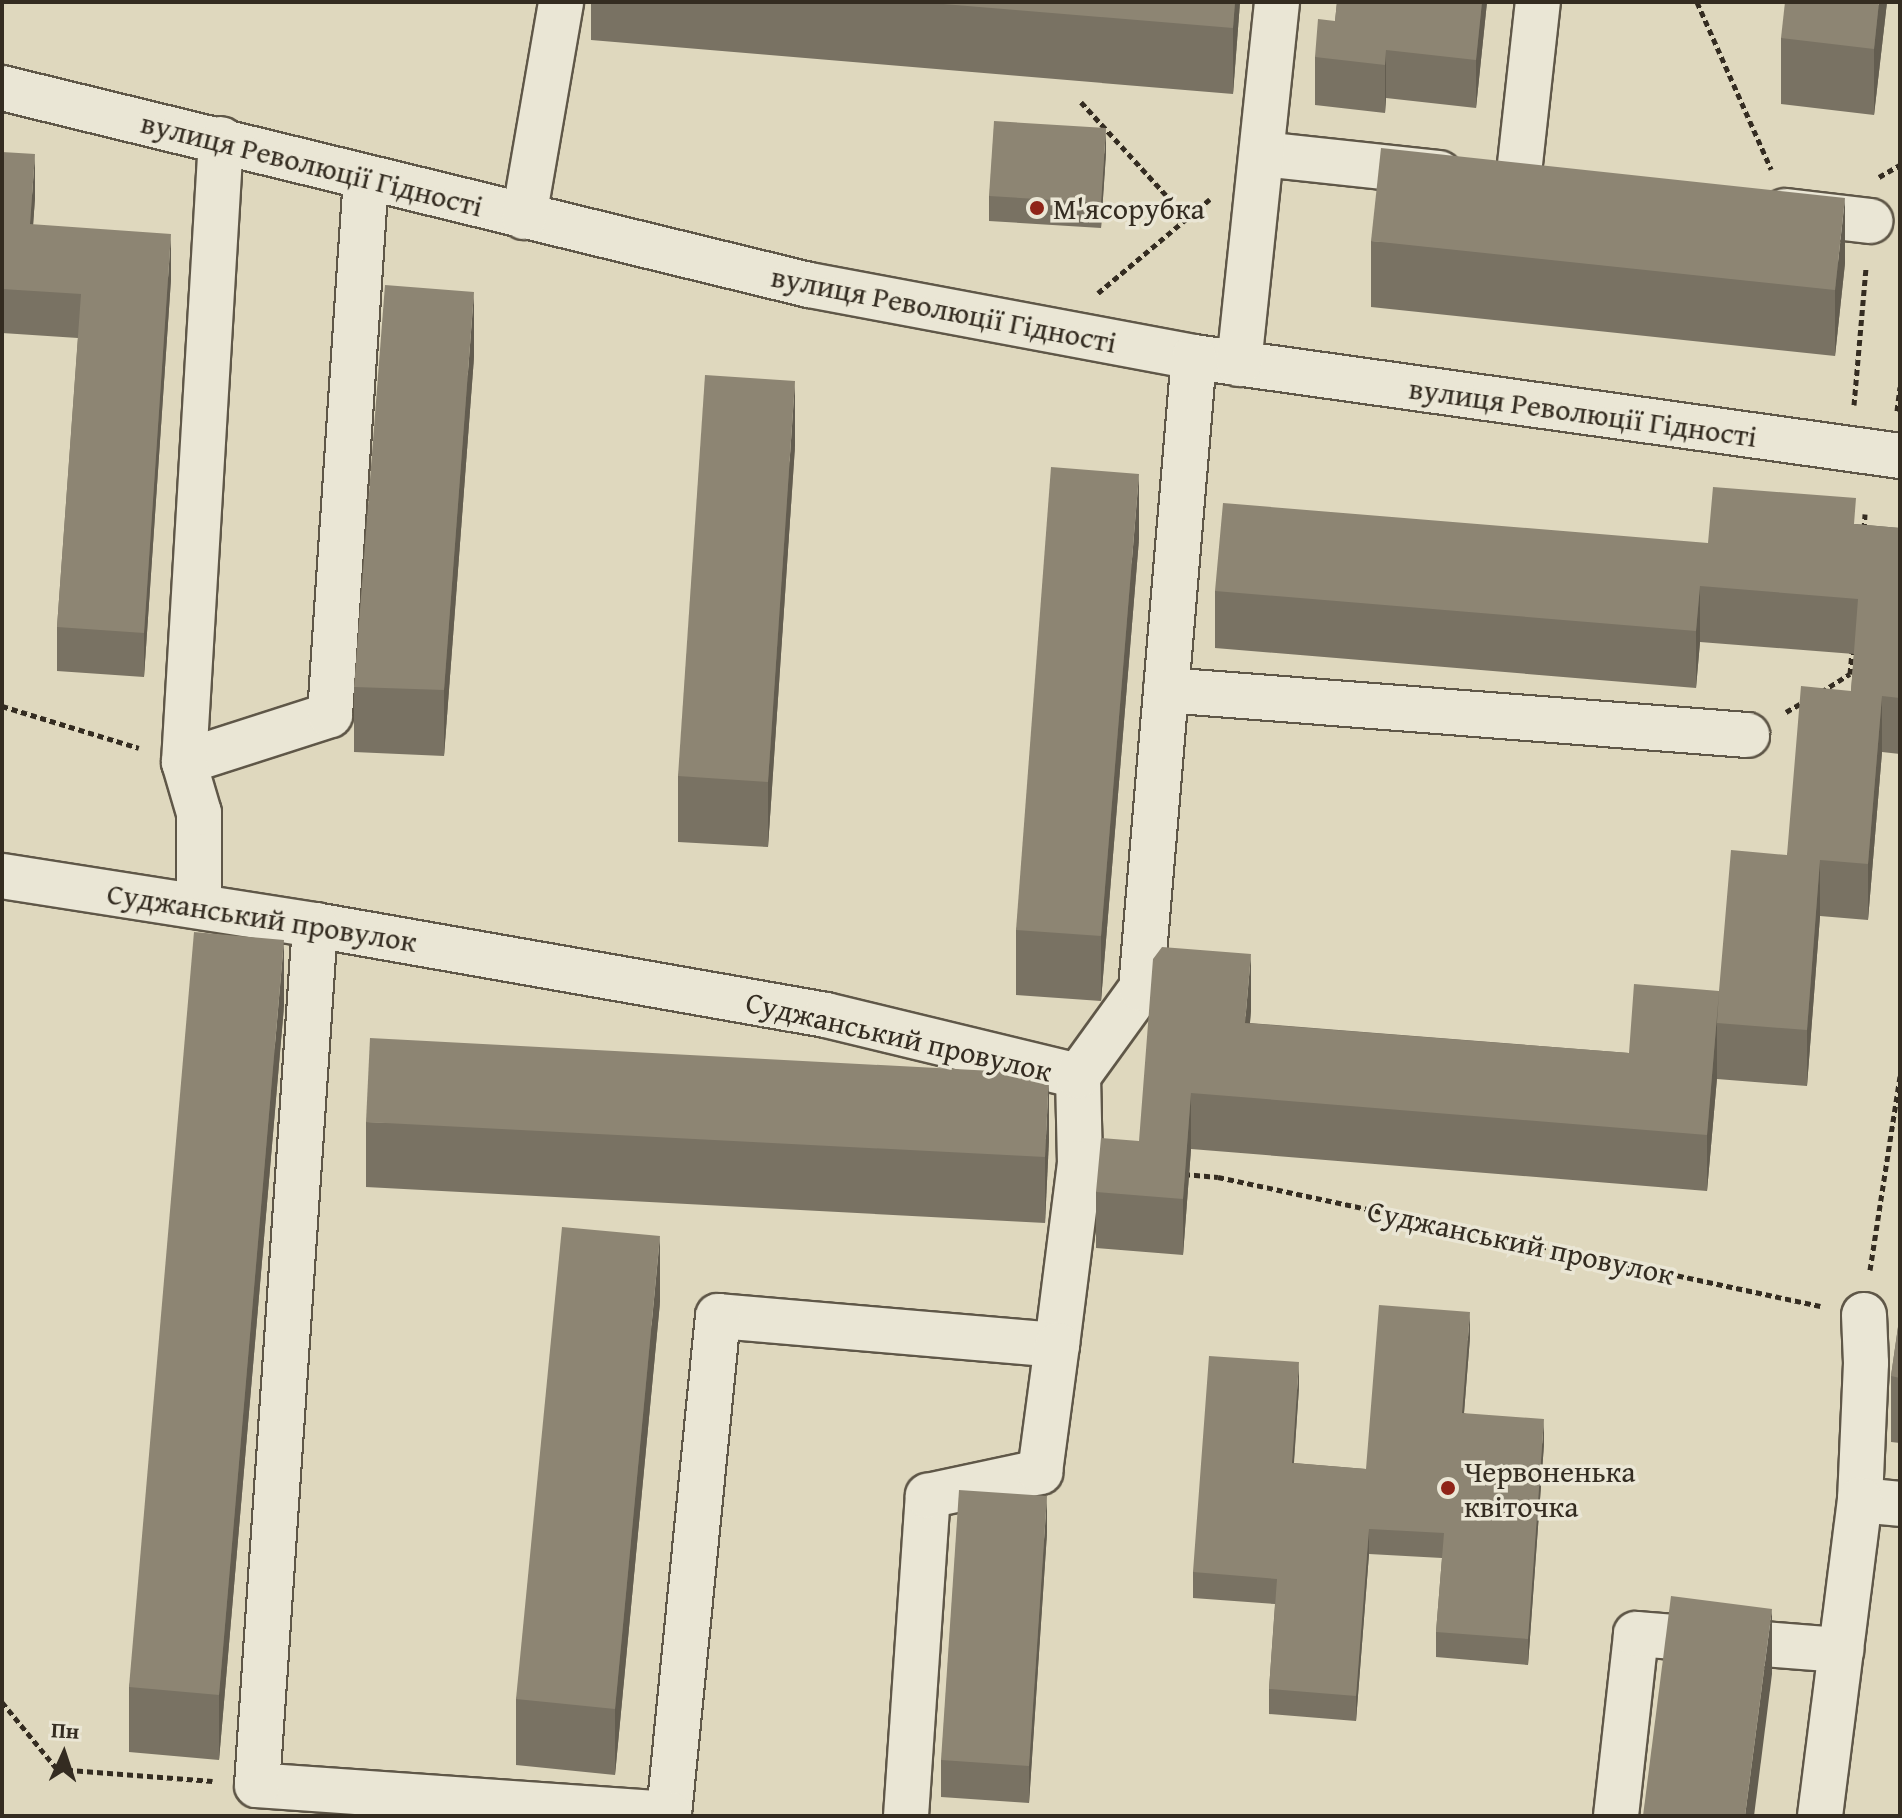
<!DOCTYPE html>
<html>
<head>
<meta charset="utf-8">
<style>
  body { margin:0 }
  #map { position:relative; width:1902px; height:1818px; overflow:hidden; background:#dfd8be; font-family:"Gentium Book Plus",serif }
  div>[style] { position:absolute }
  .path>* { height:5px; margin-top:-2.5px; transform-origin:0; background:repeating-linear-gradient(90deg,#342c21 0 6px,transparent 0 10px) }
  .roads { filter:drop-shadow(2px 0 #5f5748) drop-shadow(-2px 0 #5f5748) drop-shadow(0 2px #5f5748) drop-shadow(0 -2px #5f5748) }
  .minor>* { height:44px; margin:-22px; padding:0 22px; transform-origin:22px; border-radius:22px; background:#eae6d5 }
  .wall>* { inset:0; background:#797263 }
  .shaded-wall>* { inset:0; background:#635d50 }
  .building>* { inset:0; background:#8d8573 }
  .dots>* { width:22px; height:22px; translate:-50% -50%; box-sizing:border-box; border:4px solid #eae6d5; border-radius:50% }
  span { translate:-50% -50%; white-space:nowrap; text-align:center; line-height:1.15; -webkit-text-stroke:7px #eae6d5; paint-order:stroke }
  .street-label { font-size:30px; color:#342c21 }
  .poi-label { font-size:30px; color:#342c21 }
  .left { translate:0 -50%; text-align:left }
  .frame { position:absolute; inset:0; border:4px solid #342c21; pointer-events:none }
  .north { position:absolute; left:24px; top:1714px; width:80px; height:80px; -webkit-text-stroke:6px #eae6d5; paint-order:stroke; rotate:3deg; font-size:22px; font-weight:700; line-height:32px; text-align:center; color:#342c21 }
  .north::after { content:''; display:block; margin:auto; width:28px; height:36px; background:#342c21; clip-path:polygon(50% 0,100% 100%,50% 72%,0 100%) }
</style>
</head>
<body>
<div id="map">
  <div class="path">
    <i style="left:1697px;top:2px;width:183px;rotate:66.1deg"></i>
    <i style="left:1081px;top:102px;width:157px;rotate:47.6deg"></i>
    <i style="left:1879px;top:177px;width:24px;rotate:-30deg"></i>
    <i style="left:1098px;top:293px;width:146px;rotate:-40deg"></i>
    <i style="left:1854px;top:405px;width:138px;rotate:-85deg"></i>
    <i style="left:1897px;top:411px;width:24px;rotate:-83deg"></i>
    <i style="left:1864px;top:529px;width:15px;rotate:-86deg"></i>
    <i style="left:1821px;top:692px;width:34px;rotate:-32deg"></i>
    <i style="left:1850px;top:674px;width:23px;rotate:-85deg"></i>
    <i style="left:2px;top:706px;width:143px;rotate:17deg"></i>
    <i style="left:1786px;top:712px;width:22px;rotate:-30deg"></i>
    <i style="left:1184px;top:1174px;width:34px;rotate:5deg"></i>
    <i style="left:1218px;top:1177px;width:616px;rotate:12.09deg"></i>
    <i style="left:1870px;top:1270px;width:196px;rotate:-81.2deg"></i>
    <i style="left:2px;top:1702px;width:87px;rotate:50.6deg"></i>
    <i style="left:57px;top:1769px;width:156px;rotate:4.4deg"></i>
  </div>
  <div class="roads">
    <div class="minor">
      <i style="left:2px;top:88px;width:831px;rotate:13.72deg"></i>
      <i style="left:809px;top:285px;width:392px;rotate:10.6deg"></i>
      <i style="left:1194px;top:357px;width:713px;rotate:7.98deg"></i>
      <i style="left:1262px;top:154px;width:178px;rotate:6.1deg"></i>
      <i style="left:1518px;top:182px;width:181px;rotate:-83.7deg"></i>
      <i style="left:1785px;top:211px;width:86px;rotate:6.7deg"></i>
      <i style="left:524px;top:217px;width:218px;rotate:-80.2deg"></i>
      <i style="left:1239px;top:364px;width:364px;rotate:-84deg"></i>
      <i style="left:1166px;top:690px;width:583px;rotate:4.43deg"></i>
      <i style="left:184px;top:762px;width:153px;rotate:-17.8deg"></i>
      <i style="left:330px;top:715px;width:539px;rotate:-86.17deg"></i>
      <i style="left:2px;top:876px;width:317px;rotate:8.9deg"></i>
      <i style="left:315px;top:925px;width:519px;rotate:9.99deg"></i>
      <i style="left:826px;top:1015px;width:259px;rotate:13.6deg"></i>
      <i style="left:1078px;top:1076px;width:87px;rotate:88.7deg"></i>
      <i style="left:1080px;top:1163px;width:183px;rotate:97.2deg"></i>
      <i style="left:1057px;top:1345px;width:340px;rotate:-175.1deg"></i>
      <i style="left:718px;top:1316px;width:500px;rotate:95.62deg"></i>
      <i style="left:669px;top:1814px;width:413px;rotate:-176deg"></i>
      <i style="left:257px;top:1785px;width:862px;rotate:-86.14deg"></i>
      <i style="left:199px;top:906px;width:93px;rotate:-90deg"></i>
      <i style="left:199px;top:813px;width:53px;rotate:-106.4deg"></i>
      <i style="left:184px;top:762px;width:624px;rotate:-86.6deg"></i>
      <i style="left:1078px;top:1076px;width:107px;rotate:-54.1deg"></i>
      <i style="left:1141px;top:989px;width:634px;rotate:-85.21deg"></i>
      <i style="left:1864px;top:1315px;width:48px;rotate:87.6deg"></i>
      <i style="left:1866px;top:1363px;width:137px;rotate:92.5deg"></i>
      <i style="left:1860px;top:1500px;width:40px;rotate:5.7deg"></i>
      <i style="left:906px;top:1816px;width:321px;rotate:-86.1deg"></i>
      <i style="left:928px;top:1496px;width:115px;rotate:-12.1deg"></i>
      <i style="left:1040px;top:1472px;width:128px;rotate:-82.4deg"></i>
      <i style="left:1616px;top:1816px;width:183px;rotate:-83.7deg"></i>
      <i style="left:1636px;top:1634px;width:206px;rotate:4.5deg"></i>
      <i style="left:1820px;top:1816px;width:319px;rotate:-82.8deg"></i>
    </div>
  </div>
  <div class="wall">
    <i style="clip-path:polygon(591px 2px,1240px 2px,1233px 94px,591px 40px)"></i>
    <i style="clip-path:polygon(1337px 2px,1487px 2px,1476px 108px,1386px 98px,1385px 113px,1315px 105px,1315px 57px,1335px 21px)"></i>
    <i style="clip-path:polygon(1887px 2px,1874px 115px,1781px 104px,1781px 38px)"></i>
    <i style="clip-path:polygon(2px 152px,35px 198px,33px 225px,171px 279px,144px 677px,57px 671px,57px 627px,78px 338px,2px 333px)"></i>
    <i style="clip-path:polygon(1106px 153px,1101px 228px,989px 221px,989px 196px)"></i>
    <i style="clip-path:polygon(1371px 241px,1845px 263px,1835px 356px,1371px 307px)"></i>
    <i style="clip-path:polygon(474px 357px,444px 756px,354px 752px,354px 687px)"></i>
    <i style="clip-path:polygon(795px 446px,768px 847px,678px 842px,678px 776px)"></i>
    <i style="clip-path:polygon(1856px 524px,1900px 528px,1900px 754px,1882px 752px,1868px 920px,1820px 916px,1807px 1086px,1717px 1079px,1717px 1078px,1707px 1191px,1191px 1149px,1183px 1255px,1096px 1248px,1096px 1192px,1251px 1010px,1250px 1023px,1629px 1053px,1719px 991px,1787px 855px,1851px 691px,1854px 654px,1700px 642px,1696px 688px,1215px 648px,1215px 591px,1708px 543px)"></i>
    <i style="clip-path:polygon(1139px 539px,1101px 1001px,1016px 995px,1016px 930px)"></i>
    <i style="clip-path:polygon(284px 1006px,219px 1760px,129px 1752px,129px 1687px)"></i>
    <i style="clip-path:polygon(366px 1122px,1049px 1139px,1045px 1223px,366px 1187px)"></i>
    <i style="clip-path:polygon(660px 1302px,615px 1775px,516px 1765px,516px 1699px)"></i>
    <i style="clip-path:polygon(1900px 1313px,1900px 1443px,1891px 1442px,1891px 1376px)"></i>
    <i style="clip-path:polygon(1470px 1337px,1464px 1413px,1544px 1444px,1528px 1665px,1436px 1657px,1436px 1632px,1442px 1558px,1369px 1554px,1356px 1721px,1269px 1714px,1269px 1689px,1275px 1604px,1193px 1598px,1193px 1572px,1299px 1387px,1294px 1463px,1366px 1469px)"></i>
    <i style="clip-path:polygon(1047px 1533px,1029px 1803px,941px 1797px,941px 1760px)"></i>
  </div>
  <div class="shaded-wall">
    <i style="clip-path:polygon(1235px 2px,1240px 2px,1233px 94px,1233px 28px)"></i>
    <i style="clip-path:polygon(1482px 2px,1487px 2px,1476px 108px,1476px 60px)"></i>
    <i style="clip-path:polygon(1879px 2px,1887px 2px,1874px 115px,1874px 49px)"></i>
    <i style="clip-path:polygon(1386px 50px,1386px 98px,1385px 113px,1385px 65px)"></i>
    <i style="clip-path:polygon(1106px 128px,1106px 153px,1101px 228px,1101px 203px)"></i>
    <i style="clip-path:polygon(35px 154px,35px 198px,30px 269px,30px 224px)"></i>
    <i style="clip-path:polygon(1845px 198px,1845px 263px,1835px 356px,1835px 290px)"></i>
    <i style="clip-path:polygon(171px 234px,171px 279px,144px 677px,144px 633px)"></i>
    <i style="clip-path:polygon(474px 292px,474px 357px,444px 756px,444px 690px)"></i>
    <i style="clip-path:polygon(795px 381px,795px 446px,768px 847px,768px 782px)"></i>
    <i style="clip-path:polygon(1139px 474px,1139px 539px,1101px 1001px,1101px 936px)"></i>
    <i style="clip-path:polygon(1700px 586px,1700px 642px,1696px 688px,1696px 631px)"></i>
    <i style="clip-path:polygon(1882px 696px,1882px 752px,1868px 920px,1868px 864px)"></i>
    <i style="clip-path:polygon(1820px 860px,1820px 916px,1807px 1086px,1807px 1030px)"></i>
    <i style="clip-path:polygon(284px 940px,284px 1006px,219px 1760px,219px 1695px)"></i>
    <i style="clip-path:polygon(1251px 954px,1251px 1010px,1245px 1079px,1245px 1023px)"></i>
    <i style="clip-path:polygon(1719px 992px,1717px 1023px,1717px 1078px,1707px 1191px,1707px 1135px)"></i>
    <i style="clip-path:polygon(1049px 1074px,1049px 1139px,1045px 1223px,1045px 1157px)"></i>
    <i style="clip-path:polygon(1191px 1093px,1191px 1149px,1183px 1255px,1183px 1199px)"></i>
    <i style="clip-path:polygon(660px 1236px,660px 1302px,615px 1775px,615px 1709px)"></i>
    <i style="clip-path:polygon(1470px 1312px,1470px 1337px,1462px 1438px,1462px 1413px)"></i>
    <i style="clip-path:polygon(1299px 1362px,1299px 1387px,1292px 1488px,1292px 1463px)"></i>
    <i style="clip-path:polygon(1544px 1419px,1544px 1444px,1528px 1665px,1528px 1639px)"></i>
    <i style="clip-path:polygon(1047px 1496px,1047px 1533px,1029px 1803px,1029px 1766px)"></i>
    <i style="clip-path:polygon(1369px 1529px,1369px 1554px,1356px 1721px,1356px 1696px)"></i>
    <i style="clip-path:polygon(1772px 1609px,1772px 1674px,1754px 1816px,1745px 1816px)"></i>
  </div>
  <div class="building">
    <i style="clip-path:polygon(919px 2px,1235px 2px,1233px 28px)"></i>
    <i style="clip-path:polygon(1337px 2px,1482px 2px,1476px 60px,1386px 50px,1385px 65px,1315px 57px,1318px 19px,1335px 21px)"></i>
    <i style="clip-path:polygon(1785px 2px,1879px 2px,1874px 49px,1781px 38px)"></i>
    <i style="clip-path:polygon(994px 121px,1106px 128px,1101px 203px,989px 196px)"></i>
    <i style="clip-path:polygon(1381px 148px,1845px 198px,1835px 290px,1371px 241px)"></i>
    <i style="clip-path:polygon(2px 152px,35px 154px,30px 224px,171px 234px,144px 633px,57px 627px,81px 294px,2px 289px)"></i>
    <i style="clip-path:polygon(385px 285px,474px 292px,444px 690px,354px 687px)"></i>
    <i style="clip-path:polygon(705px 375px,795px 381px,768px 782px,678px 776px)"></i>
    <i style="clip-path:polygon(1051px 467px,1139px 474px,1101px 936px,1016px 930px)"></i>
    <i style="clip-path:polygon(1713px 487px,1856px 498px,1854px 524px,1900px 528px,1900px 698px,1882px 696px,1868px 864px,1820px 860px,1807px 1030px,1717px 1023px,1719px 992px,1707px 1135px,1191px 1093px,1183px 1199px,1096px 1192px,1101px 1138px,1139px 1141px,1153px 959px,1162px 947px,1251px 954px,1245px 1023px,1629px 1053px,1634px 984px,1719px 991px,1731px 850px,1787px 855px,1801px 686px,1851px 691px,1858px 599px,1700px 586px,1696px 631px,1215px 591px,1223px 503px,1708px 543px)"></i>
    <i style="clip-path:polygon(194px 932px,284px 940px,219px 1695px,129px 1687px)"></i>
    <i style="clip-path:polygon(370px 1038px,1049px 1074px,1045px 1157px,366px 1122px)"></i>
    <i style="clip-path:polygon(562px 1227px,660px 1236px,615px 1709px,516px 1699px)"></i>
    <i style="clip-path:polygon(1379px 1305px,1470px 1312px,1462px 1413px,1544px 1419px,1528px 1639px,1436px 1632px,1444px 1533px,1369px 1529px,1356px 1696px,1269px 1689px,1277px 1579px,1193px 1572px,1209px 1356px,1299px 1362px,1292px 1463px,1366px 1469px)"></i>
    <i style="clip-path:polygon(1900px 1313px,1900px 1378px,1891px 1376px)"></i>
    <i style="clip-path:polygon(959px 1490px,1047px 1496px,1029px 1766px,941px 1760px)"></i>
    <i style="clip-path:polygon(1671px 1596px,1772px 1609px,1745px 1816px,1643px 1816px)"></i>
  </div>
  <div class="dots">
    <i style="left:1037px;top:208px;background:#8f2418"></i>
    <i style="left:1448px;top:1488px;background:#8f2418"></i>
  </div>
  <div class="street-label">
    <span style="left:312px;top:164px;rotate:14deg">вулиця Революції Гідності</span>
    <span style="left:944px;top:309px;rotate:11deg">вулиця Революції Гідності</span>
    <span style="left:1583px;top:412px;rotate:8deg">вулиця Революції Гідності</span>
    <span style="left:262px;top:917px;rotate:9deg">Суджанський провулок</span>
    <span style="left:899px;top:1036px;rotate:13deg">Суджанський провулок</span>
    <span style="left:1521px;top:1242px;rotate:12deg">Суджанський провулок</span>
  </div>
  <div class="poi-label">
    <span class="left" style="left:1053px;top:208px">М'ясорубка</span>
    <span class="left" style="left:1464px;top:1488px">Червоненька<br>квіточка</span>
  </div>
  <div class="frame"></div>
  <div class="north">Пн</div>
</div>
</body>
</html>
